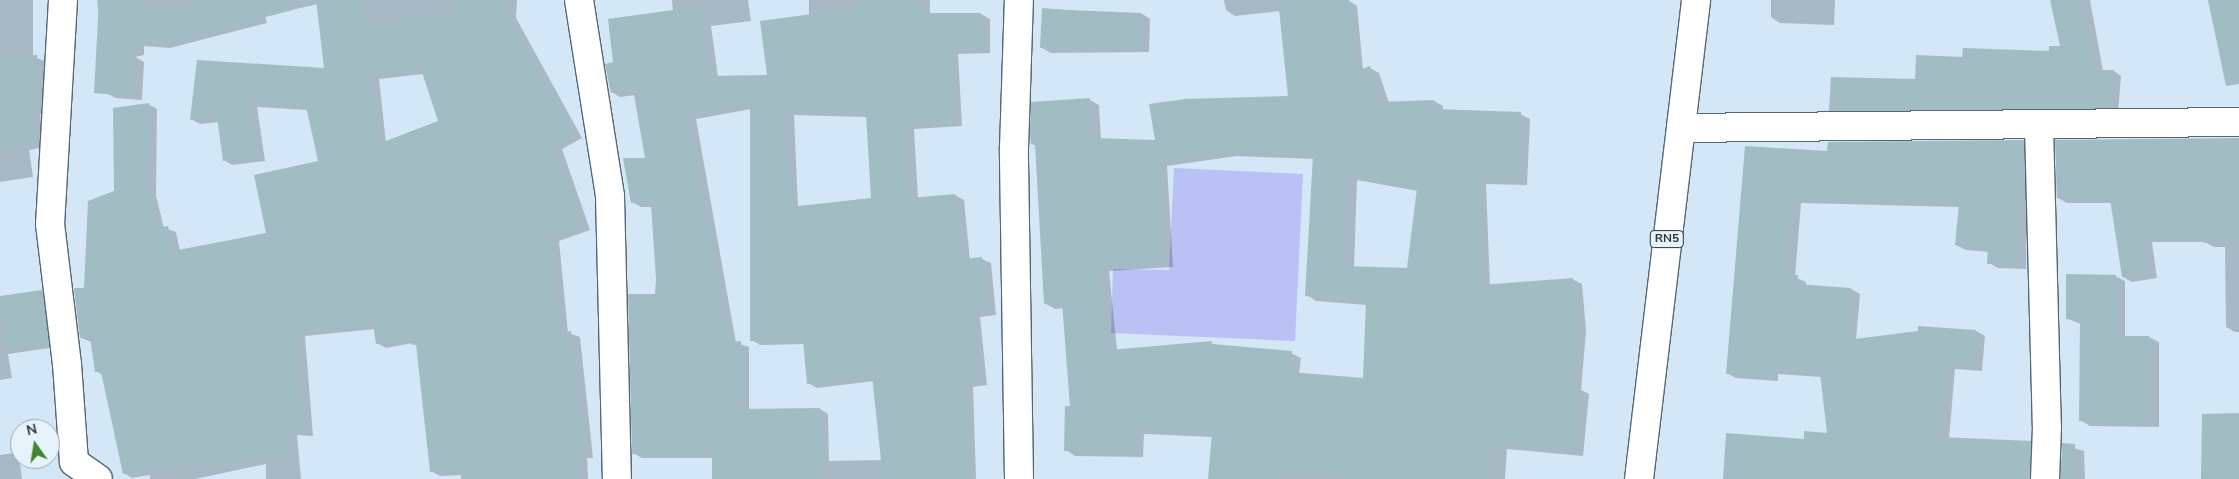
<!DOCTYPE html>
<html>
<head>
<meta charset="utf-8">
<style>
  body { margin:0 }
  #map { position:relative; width:2239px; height:479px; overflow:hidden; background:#d3e7f6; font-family:"Nunito Sans",sans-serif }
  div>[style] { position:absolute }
  .green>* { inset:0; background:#bac1f5 }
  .shadow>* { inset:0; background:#0003 }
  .building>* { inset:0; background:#a2bcc4 }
  .roads { filter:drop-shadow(1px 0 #556773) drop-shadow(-1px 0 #556773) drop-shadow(0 1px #556773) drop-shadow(0 -1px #556773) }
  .street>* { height:28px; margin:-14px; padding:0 14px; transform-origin:14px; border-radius:14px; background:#fff }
  .highway>* { height:28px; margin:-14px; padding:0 14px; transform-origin:14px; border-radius:14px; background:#fff }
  span { translate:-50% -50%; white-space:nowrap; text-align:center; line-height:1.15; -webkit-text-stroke:5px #e7f3fc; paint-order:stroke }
  .shield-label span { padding:1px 4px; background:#e7f3fc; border:1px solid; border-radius:4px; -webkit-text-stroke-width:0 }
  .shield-label { font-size:12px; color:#2d353b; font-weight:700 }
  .north { position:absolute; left:10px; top:419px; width:50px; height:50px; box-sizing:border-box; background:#e7f3fc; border:1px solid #9da7af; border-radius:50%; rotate:347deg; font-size:14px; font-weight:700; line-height:20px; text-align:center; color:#2d353b }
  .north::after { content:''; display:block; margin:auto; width:18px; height:22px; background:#3f862c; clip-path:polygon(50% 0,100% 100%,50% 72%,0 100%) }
</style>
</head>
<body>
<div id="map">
  <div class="green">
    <i style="clip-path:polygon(1174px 168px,1303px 174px,1295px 341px,1111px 333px,1113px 269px,1169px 270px)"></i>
  </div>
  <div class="shadow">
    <i style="clip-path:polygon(0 0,33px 0,33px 57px,45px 61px,47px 113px,40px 114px,44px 147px,29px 150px,33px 177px,0 182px)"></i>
    <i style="clip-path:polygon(evenodd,97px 0,517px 0,516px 18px,582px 138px,562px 149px,590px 230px,559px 241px,568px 333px,580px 337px,593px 458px,587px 458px,588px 479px,462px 479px,462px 475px,440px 476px,431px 471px,418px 347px,413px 343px,386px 348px,377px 343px,375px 329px,305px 336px,313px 436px,297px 435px,301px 479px,266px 479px,266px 464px,195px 479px,150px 479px,150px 475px,132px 478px,124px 473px,103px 375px,96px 371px,92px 342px,81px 338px,85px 290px,115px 192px,148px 104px,157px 109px,156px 196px,164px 228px,176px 232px,180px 251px,268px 234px,320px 162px,308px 110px,257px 107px,265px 161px,232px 165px,224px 160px,219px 122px,200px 124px,191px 119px,326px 70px,318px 4px,265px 16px,267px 23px,170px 48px,144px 46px,144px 55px,135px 57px,144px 62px,142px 100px,115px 98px,107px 93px,97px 0,423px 74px,439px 122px,386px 143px,379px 79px,423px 74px)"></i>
    <i style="clip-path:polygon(evenodd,672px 0,748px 0,751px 21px,711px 26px,718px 77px,768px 77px,809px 16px,809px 0,930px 0,930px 15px,981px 14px,990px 19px,990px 53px,958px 54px,962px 126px,914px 129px,918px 199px,955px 195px,964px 200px,970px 260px,982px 259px,991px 263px,996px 315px,980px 317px,987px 385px,973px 387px,976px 479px,713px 479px,713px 458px,642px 458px,633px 453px,657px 279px,652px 207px,641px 207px,632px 202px,647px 159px,635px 95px,620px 97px,612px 92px,615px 63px,673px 11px,672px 0,751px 109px,752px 340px,760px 345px,804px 344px,808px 383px,817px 388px,874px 381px,882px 460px,829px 461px,828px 414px,820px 409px,749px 410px,749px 347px,736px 343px,696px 119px,751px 109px,672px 0,794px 115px,867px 117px,872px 199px,798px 208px,794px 115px)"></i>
    <i style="clip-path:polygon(evenodd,1224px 0,1348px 0,1357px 6px,1363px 70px,1370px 68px,1379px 73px,1389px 103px,1434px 101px,1443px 106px,1443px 111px,1520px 114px,1530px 119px,1527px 185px,1486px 184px,1490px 286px,1572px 279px,1582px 284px,1586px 331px,1581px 390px,1589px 394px,1583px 456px,1507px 449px,1505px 479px,1250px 479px,1213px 437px,1144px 434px,1143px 457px,1075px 456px,1066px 450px,1071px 407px,1064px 308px,1055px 309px,1046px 304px,1036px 146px,1032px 144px,1090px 100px,1099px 105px,1101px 140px,1156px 142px,1290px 98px,1280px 11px,1235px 16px,1226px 10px,1224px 0,1236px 156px,1314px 159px,1307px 295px,1316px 301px,1367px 305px,1364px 379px,1299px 374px,1301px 358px,1291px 353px,1217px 346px,1211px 343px,1117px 350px,1109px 271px,1173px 267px,1167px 166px,1236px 156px,1224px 0,1357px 180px,1418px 191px,1408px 269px,1354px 267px,1357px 180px)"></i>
    <i style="clip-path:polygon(1771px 0,1835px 0,1834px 25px,1780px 23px,1771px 17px)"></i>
    <i style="clip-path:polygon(2051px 0,2090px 0,2103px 71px,2114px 71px,2121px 76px,2118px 112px,1838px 115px,1831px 110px,1916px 81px,1963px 59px,2051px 52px,2061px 47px)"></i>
    <i style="clip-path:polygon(1043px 9px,1141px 13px,1150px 19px,1149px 52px,1051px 53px,1042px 48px)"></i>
    <i style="clip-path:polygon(2239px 139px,2239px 332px,2235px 332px,2226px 327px,2225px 247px,2214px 247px,2205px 242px,2152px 242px,2157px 278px,2132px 282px,2123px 277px,2112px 203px,2067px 203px,2058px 198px)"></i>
    <i style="clip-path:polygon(2023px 141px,2033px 146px,2034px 203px,2027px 203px,2026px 269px,1998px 268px,1989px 263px,1989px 252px,1966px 250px,1956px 245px,1960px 207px,1801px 203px,1795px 277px,1806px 282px,1806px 286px,1851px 289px,1860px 294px,1856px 340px,1976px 331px,1985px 336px,1982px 371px,1955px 369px,1949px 439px,2030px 442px,2040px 447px,2040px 479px,1724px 479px,1805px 440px,1829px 434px,1822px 377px,1778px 374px,1778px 381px,1736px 378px,1727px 373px,1746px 147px,1829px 153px)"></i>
    <i style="clip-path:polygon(2115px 276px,2125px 281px,2125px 337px,2149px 337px,2159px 342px,2159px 427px,2090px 426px,2080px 420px,2081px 324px,2068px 319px)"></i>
    <i style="clip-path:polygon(42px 291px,50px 296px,56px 347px,8px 354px,12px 378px,0 380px,0 297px)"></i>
    <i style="clip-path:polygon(2063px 445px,2084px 451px,2085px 479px,2060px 479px)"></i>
    <i style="clip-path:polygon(14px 453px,19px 456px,22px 479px,0 479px,0 455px)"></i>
  </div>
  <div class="building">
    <i style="clip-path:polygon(99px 0,193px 6px,194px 0,292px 0,293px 10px,161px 44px,136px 42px,136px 51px,119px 55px,135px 56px,133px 96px,94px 93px)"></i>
    <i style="clip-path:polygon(evenodd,316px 0,365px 0,365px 24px,457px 12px,458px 0,509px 0,508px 12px,574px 133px,554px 144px,583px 226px,550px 236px,560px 332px,571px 331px,585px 454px,579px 454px,581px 479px,461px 479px,461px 470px,430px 472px,416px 344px,412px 345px,411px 338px,376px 344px,373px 324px,296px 332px,305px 432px,289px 431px,291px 452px,210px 470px,208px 460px,163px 471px,161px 466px,123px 474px,101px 372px,95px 372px,90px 337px,80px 338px,74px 288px,84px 288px,88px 201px,114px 191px,113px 108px,149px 103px,148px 190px,157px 228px,168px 226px,173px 251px,266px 233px,254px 175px,318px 161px,306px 106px,249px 103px,257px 156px,223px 161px,217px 117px,190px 120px,197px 60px,324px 68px,316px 0,421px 69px,438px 121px,378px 144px,371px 75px,421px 69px)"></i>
    <i style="clip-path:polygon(evenodd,857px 0,919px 2px,919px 13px,981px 13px,982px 49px,950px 50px,954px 122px,906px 125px,910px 198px,955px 194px,963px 259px,982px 257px,988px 310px,972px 312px,979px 381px,965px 382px,968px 479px,883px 479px,872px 376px,807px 384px,803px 340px,750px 341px,750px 104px,688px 114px,729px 342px,741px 341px,741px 409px,820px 408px,822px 479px,712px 479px,712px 454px,632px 454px,628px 294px,655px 294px,656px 279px,651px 203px,631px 203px,623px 158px,645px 158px,633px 89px,611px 93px,605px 64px,613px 62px,608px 19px,701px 6px,710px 76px,767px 75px,760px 21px,857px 8px,857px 0,786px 111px,866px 113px,871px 198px,790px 207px,786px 111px)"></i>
    <i style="clip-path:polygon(evenodd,1278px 0,1348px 0,1355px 72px,1370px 66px,1382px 102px,1434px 100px,1434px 109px,1521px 112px,1518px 180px,1477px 179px,1482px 285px,1573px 278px,1578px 325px,1572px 387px,1580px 388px,1574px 451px,1497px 444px,1497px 450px,1491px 449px,1488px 479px,1358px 479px,1276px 473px,1276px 479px,1208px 479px,1212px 433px,1135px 429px,1134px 452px,1064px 451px,1065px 406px,1070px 406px,1062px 303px,1044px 304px,1035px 144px,1031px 144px,1030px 132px,1031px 102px,1090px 98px,1093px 138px,1155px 140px,1149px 104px,1185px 99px,1288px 96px,1278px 0,1226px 152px,1313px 155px,1305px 296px,1366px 301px,1363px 378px,1290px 372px,1292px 351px,1212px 344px,1212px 341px,1109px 350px,1100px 266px,1164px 262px,1158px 162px,1226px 152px,1278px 0,1348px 176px,1417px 188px,1407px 268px,1345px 266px,1348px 176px)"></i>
    <i style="clip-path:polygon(2050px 0,2080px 0,2096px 70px,2114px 70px,2110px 108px,1829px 111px,1831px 77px,1915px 79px,1916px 55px,1962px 57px,1963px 48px,2049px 51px,2049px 46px,2060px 46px)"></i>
    <i style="clip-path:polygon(2208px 0,2239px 0,2239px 84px,2226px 86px)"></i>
    <i style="clip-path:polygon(1042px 8px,1141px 16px,1140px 47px,1040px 48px)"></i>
    <i style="clip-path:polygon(37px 55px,40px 109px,33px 110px,37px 143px,0 149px,0 57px)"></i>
    <i style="clip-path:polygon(2239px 138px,2239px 241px,2204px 243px,2204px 238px,2144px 238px,2149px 273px,2122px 277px,2110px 199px,2057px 198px,2055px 140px)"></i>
    <i style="clip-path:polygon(2024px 140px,2025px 199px,2018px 199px,2018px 264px,1987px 264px,1988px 248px,1955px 245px,1959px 202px,1792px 199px,1786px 275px,1798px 275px,1797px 284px,1851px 288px,1847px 340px,1918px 331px,1918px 326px,1976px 330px,1973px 366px,1946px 365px,1939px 437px,2031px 441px,2029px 479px,1723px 479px,1726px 433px,1804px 439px,1804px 431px,1827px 433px,1820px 373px,1769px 370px,1769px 377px,1726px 374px,1745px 146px,1827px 151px,1828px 142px)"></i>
    <i style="clip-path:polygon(2066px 274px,2116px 275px,2116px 336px,2149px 336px,2149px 422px,2079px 421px,2080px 320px,2066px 319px)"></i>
    <i style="clip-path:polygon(42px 290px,49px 343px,6px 349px,0 296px)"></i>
    <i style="clip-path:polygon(2239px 413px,2239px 479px,2201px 479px,2202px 414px)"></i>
    <i style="clip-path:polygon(2062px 443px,2075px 444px,2076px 479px,2061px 479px)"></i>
  </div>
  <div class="roads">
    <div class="street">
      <i style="left:63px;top:0;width:224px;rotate:93.3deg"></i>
      <i style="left:50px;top:224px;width:141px;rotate:83.1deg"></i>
      <i style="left:67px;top:364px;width:98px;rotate:85.9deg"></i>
      <i style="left:74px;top:462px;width:29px;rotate:35deg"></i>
      <i style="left:579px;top:0;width:198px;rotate:81deg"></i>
      <i style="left:610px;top:196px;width:283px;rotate:88.6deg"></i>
      <i style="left:2039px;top:127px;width:300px;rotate:88.5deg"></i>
      <i style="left:2047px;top:427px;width:52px;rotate:92.2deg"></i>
      <i style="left:1681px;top:128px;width:558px;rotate:-0.62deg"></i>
      <i style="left:1019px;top:479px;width:331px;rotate:-90.9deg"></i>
      <i style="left:1014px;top:148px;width:148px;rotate:-88.1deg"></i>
    </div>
    <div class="highway">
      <i style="left:1639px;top:479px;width:482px;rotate:-83.2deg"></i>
    </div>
  </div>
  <div class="shield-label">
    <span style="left:1667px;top:239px">RN5</span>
  </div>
  <div class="north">N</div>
</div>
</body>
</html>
